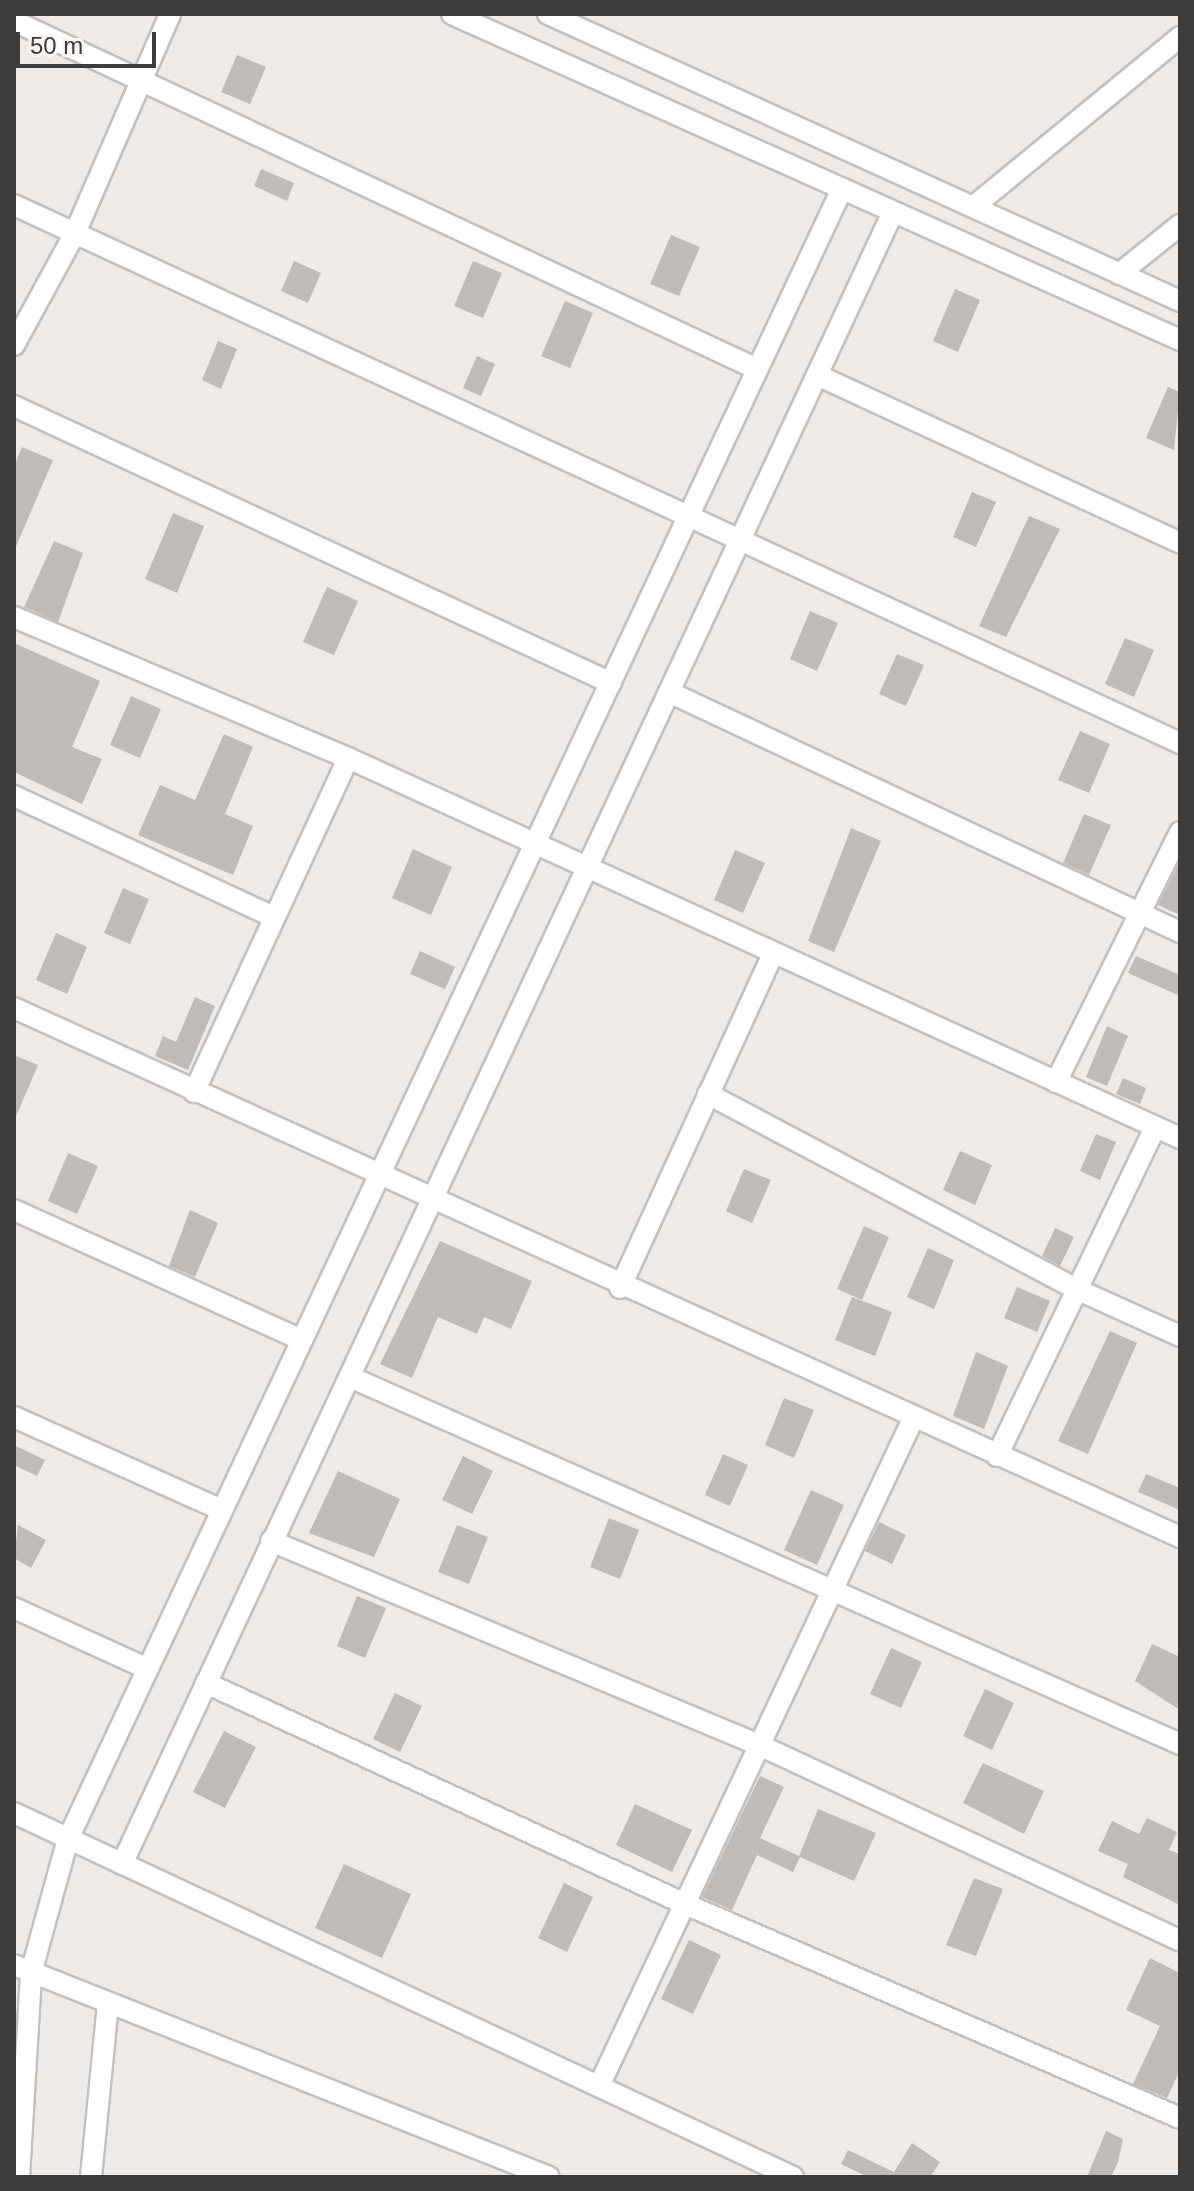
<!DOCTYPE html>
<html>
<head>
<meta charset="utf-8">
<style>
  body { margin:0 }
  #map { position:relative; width:1194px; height:2191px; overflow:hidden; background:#edeae7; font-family:Arial,sans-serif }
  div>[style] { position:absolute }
  .building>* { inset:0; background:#bebbb8 }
  .roads { filter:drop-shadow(2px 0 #c4c0be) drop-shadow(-2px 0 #c4c0be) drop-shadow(0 2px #c4c0be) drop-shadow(0 -2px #c4c0be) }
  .minor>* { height:20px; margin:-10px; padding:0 10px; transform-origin:10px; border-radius:10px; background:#fff }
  span { translate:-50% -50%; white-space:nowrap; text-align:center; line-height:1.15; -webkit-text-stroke:6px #faf7f4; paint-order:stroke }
  .frame { position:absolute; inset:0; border:16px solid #3d3c3b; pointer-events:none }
  .scale { position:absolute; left:16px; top:32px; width:140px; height:36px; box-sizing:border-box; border:4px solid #3d3c3b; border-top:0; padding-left:10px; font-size:24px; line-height:28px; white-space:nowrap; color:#3d3c3b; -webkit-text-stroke:6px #faf7f4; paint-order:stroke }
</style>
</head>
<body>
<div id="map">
  <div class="building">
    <i style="clip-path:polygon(237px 55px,266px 67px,250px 104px,221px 92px)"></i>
    <i style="clip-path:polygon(261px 169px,294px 183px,287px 201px,254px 186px)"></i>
    <i style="clip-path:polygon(671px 235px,700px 247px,679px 296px,650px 284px)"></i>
    <i style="clip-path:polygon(294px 261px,321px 273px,308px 303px,281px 291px)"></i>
    <i style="clip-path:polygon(473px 261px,502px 273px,483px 318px,454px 306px)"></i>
    <i style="clip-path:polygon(955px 289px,980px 300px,958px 352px,933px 341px)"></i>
    <i style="clip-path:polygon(565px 301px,593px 313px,570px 368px,541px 356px)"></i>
    <i style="clip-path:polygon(218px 341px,237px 349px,221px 389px,202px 380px)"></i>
    <i style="clip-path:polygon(477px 356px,495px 364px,481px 396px,463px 388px)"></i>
    <i style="clip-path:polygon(1168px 387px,1180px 392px,1174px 450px,1146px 438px)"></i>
    <i style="clip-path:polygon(22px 447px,53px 460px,14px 551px,14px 466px)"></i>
    <i style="clip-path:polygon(972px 492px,996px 502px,976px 547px,953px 537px)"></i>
    <i style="clip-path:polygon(173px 513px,204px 526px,177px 593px,145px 579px)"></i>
    <i style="clip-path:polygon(1029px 516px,1060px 529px,1006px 637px,979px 626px)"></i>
    <i style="clip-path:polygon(54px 541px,83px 553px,58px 622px,24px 607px)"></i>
    <i style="clip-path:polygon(327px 587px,358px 601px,334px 655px,303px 642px)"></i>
    <i style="clip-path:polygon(810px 611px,838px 623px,817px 671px,790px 659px)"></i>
    <i style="clip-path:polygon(1125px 638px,1154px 650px,1134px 697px,1105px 684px)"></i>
    <i style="clip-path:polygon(14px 643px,100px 681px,72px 747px,102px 759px,82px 804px,14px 772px)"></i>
    <i style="clip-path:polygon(897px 654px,924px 665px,906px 706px,879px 694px)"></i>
    <i style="clip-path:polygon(131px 696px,161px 709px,140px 758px,110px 745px)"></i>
    <i style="clip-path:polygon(1080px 731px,1110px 744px,1089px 793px,1058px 780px)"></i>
    <i style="clip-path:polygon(224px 734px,253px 747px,225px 814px,253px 826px,233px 875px,138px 835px,160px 785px,195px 800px)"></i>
    <i style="clip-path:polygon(1084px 814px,1111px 825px,1089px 875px,1063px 863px)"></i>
    <i style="clip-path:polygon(851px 828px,881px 841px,834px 952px,808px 941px)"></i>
    <i style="clip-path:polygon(413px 849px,452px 867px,431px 915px,392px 898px)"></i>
    <i style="clip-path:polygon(735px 850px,765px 863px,743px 913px,714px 900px)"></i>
    <i style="clip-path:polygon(1180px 861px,1180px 915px,1158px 905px)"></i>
    <i style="clip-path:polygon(123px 888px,149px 899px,130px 944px,104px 933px)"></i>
    <i style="clip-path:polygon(56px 933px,87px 947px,67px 994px,36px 980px)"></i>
    <i style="clip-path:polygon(420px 951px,455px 967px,445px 989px,410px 974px)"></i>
    <i style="clip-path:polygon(1136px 956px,1180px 975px,1180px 996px,1128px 973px)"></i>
    <i style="clip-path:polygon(195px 997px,215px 1006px,188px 1070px,155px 1056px,163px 1036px,176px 1042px)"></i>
    <i style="clip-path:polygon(1107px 1026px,1128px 1036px,1107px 1086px,1086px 1077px)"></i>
    <i style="clip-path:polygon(14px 1055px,38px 1065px,14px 1121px)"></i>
    <i style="clip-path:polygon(1123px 1078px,1146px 1088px,1140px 1104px,1116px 1094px)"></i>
    <i style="clip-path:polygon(1096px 1134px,1116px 1142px,1100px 1180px,1080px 1171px)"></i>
    <i style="clip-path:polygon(960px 1151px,992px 1165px,975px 1205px,943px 1190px)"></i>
    <i style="clip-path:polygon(68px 1153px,98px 1166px,77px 1214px,48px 1201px)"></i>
    <i style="clip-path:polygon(744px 1169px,771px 1180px,752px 1223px,726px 1211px)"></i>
    <i style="clip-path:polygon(190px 1210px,218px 1223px,195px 1277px,169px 1266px)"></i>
    <i style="clip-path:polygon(864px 1226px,889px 1237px,862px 1300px,837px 1289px)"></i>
    <i style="clip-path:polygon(1055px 1228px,1074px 1237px,1060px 1266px,1042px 1256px)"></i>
    <i style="clip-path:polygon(440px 1241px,532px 1281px,511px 1329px,484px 1317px,477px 1334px,438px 1317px,412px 1378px,380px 1364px)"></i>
    <i style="clip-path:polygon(928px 1248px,954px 1260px,934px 1309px,907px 1297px)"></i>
    <i style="clip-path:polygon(1017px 1287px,1050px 1301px,1037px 1332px,1004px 1318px)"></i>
    <i style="clip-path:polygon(852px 1297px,892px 1312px,875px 1356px,835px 1340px)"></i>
    <i style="clip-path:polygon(1110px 1331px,1137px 1343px,1088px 1454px,1058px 1441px)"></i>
    <i style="clip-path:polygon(976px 1352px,1008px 1366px,984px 1429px,953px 1416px)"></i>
    <i style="clip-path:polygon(784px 1398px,814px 1410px,794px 1458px,765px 1445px)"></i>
    <i style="clip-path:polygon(14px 1445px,45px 1460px,37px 1476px,14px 1465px)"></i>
    <i style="clip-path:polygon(723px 1454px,748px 1465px,730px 1506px,705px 1495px)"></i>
    <i style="clip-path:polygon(463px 1456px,493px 1471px,472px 1514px,442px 1500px)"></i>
    <i style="clip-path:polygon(338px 1471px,400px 1499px,374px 1557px,309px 1533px)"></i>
    <i style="clip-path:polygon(1146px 1474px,1180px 1488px,1180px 1510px,1138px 1492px)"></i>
    <i style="clip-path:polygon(811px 1490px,844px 1505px,817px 1565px,784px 1550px)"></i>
    <i style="clip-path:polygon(609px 1518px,639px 1530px,620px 1579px,590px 1567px)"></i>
    <i style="clip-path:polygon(879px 1522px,906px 1535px,892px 1564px,865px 1551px)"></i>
    <i style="clip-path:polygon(18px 1525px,46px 1540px,31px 1568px,14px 1558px)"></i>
    <i style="clip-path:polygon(457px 1525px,488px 1537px,469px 1584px,438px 1572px)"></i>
    <i style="clip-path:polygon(357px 1596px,386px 1608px,365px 1658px,337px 1646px)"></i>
    <i style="clip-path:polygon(1152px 1644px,1180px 1657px,1180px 1710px,1135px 1681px)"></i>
    <i style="clip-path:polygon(891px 1648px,922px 1662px,901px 1708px,870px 1694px)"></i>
    <i style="clip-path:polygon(985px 1689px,1014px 1703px,992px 1750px,963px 1736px)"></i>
    <i style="clip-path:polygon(395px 1693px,422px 1706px,400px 1752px,373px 1739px)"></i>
    <i style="clip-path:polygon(224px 1731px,256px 1747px,225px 1808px,193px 1792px)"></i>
    <i style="clip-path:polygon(983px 1763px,1044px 1791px,1024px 1834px,963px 1803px)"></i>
    <i style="clip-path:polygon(760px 1776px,784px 1787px,760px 1838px,799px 1856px,818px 1809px,876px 1833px,854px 1881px,800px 1857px,793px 1872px,757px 1855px,732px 1910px,702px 1897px)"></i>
    <i style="clip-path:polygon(635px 1804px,692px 1830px,672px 1872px,616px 1845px)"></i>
    <i style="clip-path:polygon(1147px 1818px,1177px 1832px,1169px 1850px,1180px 1854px,1180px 1905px,1123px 1877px,1128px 1864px,1098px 1851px,1112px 1821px,1139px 1834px)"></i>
    <i style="clip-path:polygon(344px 1864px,411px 1894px,382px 1958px,315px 1928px)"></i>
    <i style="clip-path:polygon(974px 1878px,1003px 1889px,976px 1956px,946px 1945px)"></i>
    <i style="clip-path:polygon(564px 1883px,593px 1897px,567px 1952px,538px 1938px)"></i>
    <i style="clip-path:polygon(689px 1940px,721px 1955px,693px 2014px,661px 1999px)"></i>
    <i style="clip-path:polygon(1150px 1958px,1180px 1973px,1180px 2070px,1167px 2098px,1133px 2084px,1160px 2026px,1126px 2010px)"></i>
    <i style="clip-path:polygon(1106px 2131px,1123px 2139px,1118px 2162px,1111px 2177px,1087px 2177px)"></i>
    <i style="clip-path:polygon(912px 2143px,940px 2162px,930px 2177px,868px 2177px,841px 2164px,848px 2150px,894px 2172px)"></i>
  </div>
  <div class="roads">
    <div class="minor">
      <i style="left:452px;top:14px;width:798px;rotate:24.12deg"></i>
      <i style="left:548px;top:14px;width:694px;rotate:24.42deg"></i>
      <i style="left:14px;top:21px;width:820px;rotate:25.1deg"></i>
      <i style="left:14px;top:205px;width:1284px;rotate:24.77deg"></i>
      <i style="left:973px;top:207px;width:268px;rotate:-39.4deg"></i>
      <i style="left:1119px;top:274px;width:78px;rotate:-38.8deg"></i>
      <i style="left:14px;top:345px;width:128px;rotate:-61.4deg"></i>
      <i style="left:75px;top:233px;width:239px;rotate:-66.5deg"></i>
      <i style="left:817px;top:375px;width:400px;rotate:24.8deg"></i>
      <i style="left:14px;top:406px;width:658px;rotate:24.89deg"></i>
      <i style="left:14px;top:617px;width:363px;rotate:22.9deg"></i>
      <i style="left:348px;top:758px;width:915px;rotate:24.55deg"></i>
      <i style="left:669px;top:692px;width:565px;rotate:25.16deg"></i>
      <i style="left:14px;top:796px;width:287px;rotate:25deg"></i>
      <i style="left:14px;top:1008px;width:1280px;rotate:24.4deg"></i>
      <i style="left:1056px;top:1082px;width:279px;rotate:-63.6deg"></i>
      <i style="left:194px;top:1092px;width:368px;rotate:-65.2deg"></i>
      <i style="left:708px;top:1094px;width:416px;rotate:27.9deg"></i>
      <i style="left:1076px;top:1289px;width:114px;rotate:24.3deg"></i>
      <i style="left:14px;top:1210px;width:316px;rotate:24.3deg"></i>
      <i style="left:620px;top:1288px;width:367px;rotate:-65.4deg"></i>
      <i style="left:350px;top:1377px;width:908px;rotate:23.85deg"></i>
      <i style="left:14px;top:1417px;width:228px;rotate:24.1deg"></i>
      <i style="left:997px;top:1456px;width:365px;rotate:-64.3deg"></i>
      <i style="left:271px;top:1541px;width:529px;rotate:22.69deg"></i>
      <i style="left:759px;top:1745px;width:464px;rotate:24.9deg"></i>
      <i style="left:14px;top:1608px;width:147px;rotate:24.5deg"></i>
      <i style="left:206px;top:1683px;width:528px;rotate:24.77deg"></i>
      <i style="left:685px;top:1904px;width:539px;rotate:23.38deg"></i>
      <i style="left:14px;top:1813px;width:860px;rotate:25.05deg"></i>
      <i style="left:122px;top:1864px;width:1823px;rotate:-64.98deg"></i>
      <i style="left:14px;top:1965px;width:575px;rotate:21.62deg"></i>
      <i style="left:599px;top:2086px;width:737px;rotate:-64.79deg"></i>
      <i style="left:19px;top:2177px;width:204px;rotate:-86.6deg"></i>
      <i style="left:31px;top:1973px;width:139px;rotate:-74.6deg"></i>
      <i style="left:68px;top:1839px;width:1823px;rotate:-64.87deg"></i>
      <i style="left:91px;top:2177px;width:175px;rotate:-84.4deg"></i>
    </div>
  </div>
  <div class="frame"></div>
  <div class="scale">50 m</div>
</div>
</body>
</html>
